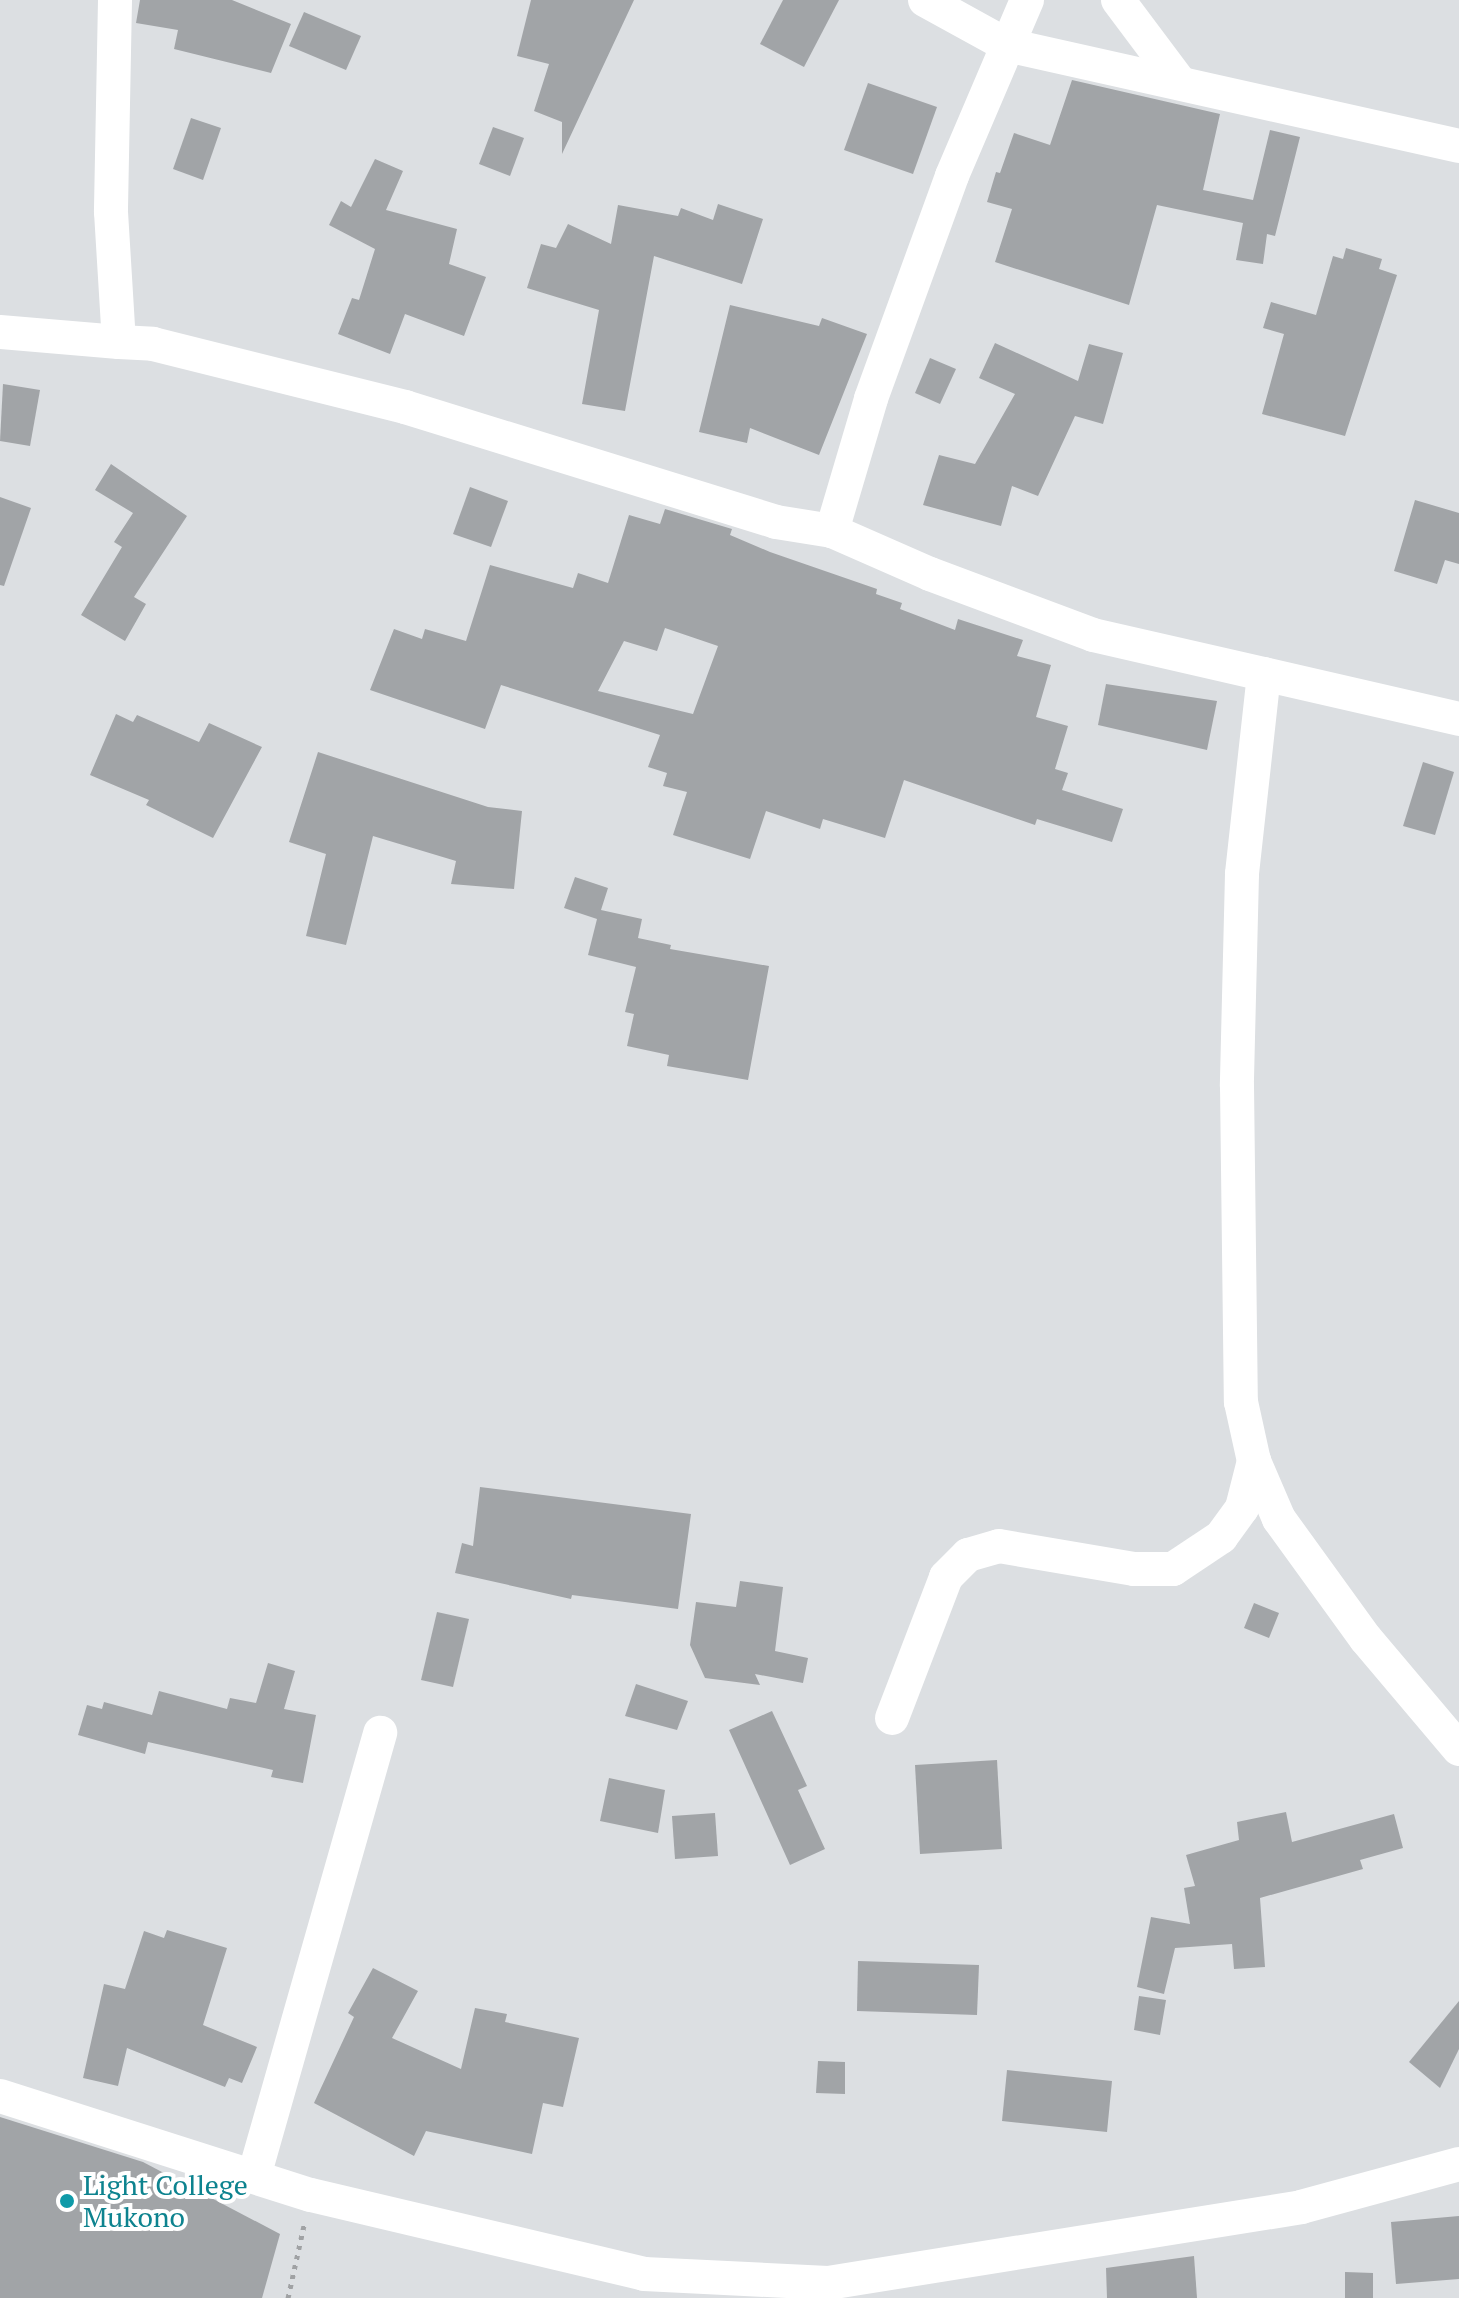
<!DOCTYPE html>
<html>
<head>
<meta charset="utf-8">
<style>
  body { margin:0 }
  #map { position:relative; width:1459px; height:2298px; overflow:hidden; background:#dcdfe2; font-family:"PT Serif",serif }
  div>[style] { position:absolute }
  .building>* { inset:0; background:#a1a4a7 }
  .path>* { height:5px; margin-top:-2.5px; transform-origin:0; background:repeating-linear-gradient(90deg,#a0a2a4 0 4px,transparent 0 10px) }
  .minor>* { height:34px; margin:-17px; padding:0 17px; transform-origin:17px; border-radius:17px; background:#fff }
  .dots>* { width:22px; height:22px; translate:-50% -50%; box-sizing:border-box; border:4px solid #fff; border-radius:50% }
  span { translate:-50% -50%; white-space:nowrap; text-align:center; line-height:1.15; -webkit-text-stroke:8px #fff; paint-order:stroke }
  .culture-label { font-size:28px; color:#0d838f }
  .left { translate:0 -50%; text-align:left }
</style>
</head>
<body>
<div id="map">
  <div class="building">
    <i style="clip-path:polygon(140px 0,232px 0,291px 24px,271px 73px,174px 49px,178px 30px,136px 23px)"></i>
    <i style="clip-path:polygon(531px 0,634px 0,562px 154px,562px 122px,534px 111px,549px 64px,517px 56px)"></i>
    <i style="clip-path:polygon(783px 0,839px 0,804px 67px,760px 44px)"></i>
    <i style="clip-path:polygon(304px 12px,361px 36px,346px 70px,289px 46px)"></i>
    <i style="clip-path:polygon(1072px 80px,1220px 114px,1203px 190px,1253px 200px,1270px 130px,1300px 137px,1275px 236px,1267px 234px,1263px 264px,1236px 260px,1243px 223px,1157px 205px,1129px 305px,995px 262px,1012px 209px,987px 202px,996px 172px,1000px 173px,1014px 133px,1050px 145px)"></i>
    <i style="clip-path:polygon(868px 83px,937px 107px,913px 174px,844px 150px)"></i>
    <i style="clip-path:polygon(191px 118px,221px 128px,203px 180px,173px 169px)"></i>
    <i style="clip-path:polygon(493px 127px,524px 138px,510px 176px,479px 164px)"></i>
    <i style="clip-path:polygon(375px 159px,403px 171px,386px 210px,457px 229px,449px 264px,486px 277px,464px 336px,405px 314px,390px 354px,338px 334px,352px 298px,359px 300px,375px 249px,329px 225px,341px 201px,351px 207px)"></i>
    <i style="clip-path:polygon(718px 204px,763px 219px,742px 284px,654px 256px,625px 411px,582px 404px,599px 310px,527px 288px,541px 244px,556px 248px,568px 224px,611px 244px,618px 205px,678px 216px,681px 208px,713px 220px)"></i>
    <i style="clip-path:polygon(1346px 248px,1382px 259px,1379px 269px,1397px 275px,1345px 436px,1262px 414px,1284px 334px,1263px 328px,1271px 302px,1316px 315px,1333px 256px,1343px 259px)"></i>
    <i style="clip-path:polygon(730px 305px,819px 326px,822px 318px,867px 334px,819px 455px,750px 428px,747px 443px,699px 432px)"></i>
    <i style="clip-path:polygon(995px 343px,1078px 381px,1089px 344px,1123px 353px,1103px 424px,1075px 416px,1038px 496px,1012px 486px,1001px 526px,923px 505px,939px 455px,975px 464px,1015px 394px,979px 378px)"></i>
    <i style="clip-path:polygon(930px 358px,956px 369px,940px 404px,915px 393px)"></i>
    <i style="clip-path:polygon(3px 384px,40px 390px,30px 446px,0 441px)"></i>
    <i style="clip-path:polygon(111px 464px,187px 516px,134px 597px,146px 604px,125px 641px,81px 615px,122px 547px,114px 542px,133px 513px,95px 490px)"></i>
    <i style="clip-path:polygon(470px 487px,508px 501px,491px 547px,453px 534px)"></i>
    <i style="clip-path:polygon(0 497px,31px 508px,4px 586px,0 585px)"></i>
    <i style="clip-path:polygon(1415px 500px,1459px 513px,1459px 564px,1445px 560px,1437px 584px,1394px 571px)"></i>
    <i style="clip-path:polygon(evenodd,665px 509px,732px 529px,730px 535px,770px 552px,877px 589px,876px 594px,902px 603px,900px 609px,955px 630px,958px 619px,1023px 640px,1017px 656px,1051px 665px,1036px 717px,1068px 726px,1055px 769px,1068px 773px,1062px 790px,1123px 809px,1112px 842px,1037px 819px,1035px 825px,904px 780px,885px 838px,823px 819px,820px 829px,766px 811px,750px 859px,673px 835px,687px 792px,663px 786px,667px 773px,648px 767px,660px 735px,501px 685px,485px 729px,370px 690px,394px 629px,422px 639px,425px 629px,466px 641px,490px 565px,573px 588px,578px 573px,608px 583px,629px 515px,660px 524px,665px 509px,665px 628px,718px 646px,693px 714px,598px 691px,624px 641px,657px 651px,665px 628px)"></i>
    <i style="clip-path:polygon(1106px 684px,1217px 701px,1207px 750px,1098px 725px)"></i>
    <i style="clip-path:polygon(116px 714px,133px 722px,137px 715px,199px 742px,209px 723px,262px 747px,213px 838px,146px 805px,149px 800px,90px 775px)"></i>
    <i style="clip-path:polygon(318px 752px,488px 807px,522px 811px,514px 889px,451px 884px,456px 861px,373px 836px,346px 945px,306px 936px,326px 854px,289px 842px)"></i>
    <i style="clip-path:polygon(1423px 762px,1454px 772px,1435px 835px,1403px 826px)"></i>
    <i style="clip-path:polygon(575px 877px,608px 888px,601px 910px,642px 919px,638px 938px,671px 945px,670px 949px,769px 966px,748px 1080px,667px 1066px,669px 1055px,627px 1046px,634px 1014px,625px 1012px,636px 967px,588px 955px,597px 919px,564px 908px)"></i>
    <i style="clip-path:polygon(480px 1487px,691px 1514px,678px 1609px,572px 1595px,571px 1599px,455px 1573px,462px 1543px,473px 1546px)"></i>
    <i style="clip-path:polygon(740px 1581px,783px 1587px,775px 1651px,808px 1658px,803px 1683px,755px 1674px,760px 1685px,705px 1678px,690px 1645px,696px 1602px,736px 1607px)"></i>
    <i style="clip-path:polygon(1254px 1603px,1279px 1613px,1269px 1638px,1244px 1628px)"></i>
    <i style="clip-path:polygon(437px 1612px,469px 1619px,453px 1687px,421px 1680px)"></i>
    <i style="clip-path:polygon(268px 1663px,295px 1671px,284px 1709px,316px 1715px,303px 1783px,271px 1777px,273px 1770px,148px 1742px,145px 1754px,78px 1735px,87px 1705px,102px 1709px,104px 1702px,152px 1715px,159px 1691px,227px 1709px,230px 1698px,256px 1703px)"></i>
    <i style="clip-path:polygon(636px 1684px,688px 1701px,677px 1730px,625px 1716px)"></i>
    <i style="clip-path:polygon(772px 1711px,807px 1786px,798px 1790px,825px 1849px,790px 1865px,729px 1730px)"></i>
    <i style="clip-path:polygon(997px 1760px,1002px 1849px,920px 1854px,915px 1765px)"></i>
    <i style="clip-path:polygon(609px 1778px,665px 1790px,658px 1833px,600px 1821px)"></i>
    <i style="clip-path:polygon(1286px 1812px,1292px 1842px,1394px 1814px,1403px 1848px,1360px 1860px,1363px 1869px,1260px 1898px,1265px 1967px,1234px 1969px,1232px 1944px,1175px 1948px,1164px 1994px,1137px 1987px,1151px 1917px,1190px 1924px,1184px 1888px,1195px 1886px,1186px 1855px,1239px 1840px,1237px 1822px)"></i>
    <i style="clip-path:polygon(715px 1813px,718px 1856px,675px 1859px,672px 1816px)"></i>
    <i style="clip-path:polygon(167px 1930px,227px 1948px,203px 2025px,257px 2047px,242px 2083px,229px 2078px,225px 2087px,127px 2048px,118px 2086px,83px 2078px,104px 1984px,125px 1989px,144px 1931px,164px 1938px)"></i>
    <i style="clip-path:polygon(858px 1961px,979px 1965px,977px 2015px,857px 2011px)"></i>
    <i style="clip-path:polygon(373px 1968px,418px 1991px,392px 2038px,461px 2069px,475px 2008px,507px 2014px,505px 2022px,579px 2038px,563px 2107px,543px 2103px,532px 2154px,426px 2131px,414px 2156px,314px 2103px,354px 2017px,348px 2013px)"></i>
    <i style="clip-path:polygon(1139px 1996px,1166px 2000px,1160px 2035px,1134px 2030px)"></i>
    <i style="clip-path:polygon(1459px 2001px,1459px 2049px,1440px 2088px,1409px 2062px)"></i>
    <i style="clip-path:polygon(818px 2061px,845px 2062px,845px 2094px,816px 2093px)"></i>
    <i style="clip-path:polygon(1007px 2070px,1112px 2081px,1107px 2132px,1002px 2121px)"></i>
    <i style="clip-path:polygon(0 2117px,143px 2162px,280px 2234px,262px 2298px,0 2298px)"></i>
    <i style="clip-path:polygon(1459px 2216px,1459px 2279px,1396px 2284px,1391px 2222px)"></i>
    <i style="clip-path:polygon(1194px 2256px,1197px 2298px,1107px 2298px,1106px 2268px)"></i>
    <i style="clip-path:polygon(1345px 2272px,1373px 2273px,1373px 2298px,1345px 2298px)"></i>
  </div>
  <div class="path">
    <i style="left:288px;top:2298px;width:75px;rotate:-77.6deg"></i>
  </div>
  <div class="minor">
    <i style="left:115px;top:0;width:212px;rotate:91.1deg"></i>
    <i style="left:111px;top:212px;width:130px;rotate:86.5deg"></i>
    <i style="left:119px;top:342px;width:34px;rotate:3deg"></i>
    <i style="left:153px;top:344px;width:260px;rotate:14deg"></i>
    <i style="left:405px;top:407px;width:388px;rotate:17.2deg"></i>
    <i style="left:776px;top:522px;width:57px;rotate:9.1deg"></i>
    <i style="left:925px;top:0;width:94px;rotate:28.8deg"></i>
    <i style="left:1007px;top:45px;width:463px;rotate:12.6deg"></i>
    <i style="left:1027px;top:0;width:191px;rotate:113.1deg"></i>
    <i style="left:952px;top:176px;width:237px;rotate:110deg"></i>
    <i style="left:871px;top:399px;width:138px;rotate:106.5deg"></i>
    <i style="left:832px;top:531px;width:107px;rotate:23.7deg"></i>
    <i style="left:930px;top:574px;width:174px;rotate:20.5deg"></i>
    <i style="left:1093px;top:635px;width:376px;rotate:12.9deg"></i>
    <i style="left:1118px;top:0;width:104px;rotate:53.2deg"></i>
    <i style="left:0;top:332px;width:119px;rotate:4.8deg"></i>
    <i style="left:1264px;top:674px;width:201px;rotate:96.3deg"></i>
    <i style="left:1242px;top:874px;width:212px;rotate:91.4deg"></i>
    <i style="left:1237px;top:1086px;width:316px;rotate:89.3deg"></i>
    <i style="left:1241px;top:1402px;width:60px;rotate:77.6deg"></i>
    <i style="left:1254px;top:1461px;width:63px;rotate:66.7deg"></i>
    <i style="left:1279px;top:1519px;width:148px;rotate:54.1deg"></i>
    <i style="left:1366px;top:1639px;width:144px;rotate:49.8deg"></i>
    <i style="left:892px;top:1718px;width:151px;rotate:-69deg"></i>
    <i style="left:946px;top:1577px;width:31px;rotate:-45deg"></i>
    <i style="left:968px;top:1555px;width:32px;rotate:-16deg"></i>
    <i style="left:999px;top:1546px;width:137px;rotate:9.7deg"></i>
    <i style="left:1134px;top:1569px;width:39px"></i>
    <i style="left:1173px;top:1569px;width:58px;rotate:-33.7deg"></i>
    <i style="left:1221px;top:1537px;width:36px;rotate:-54deg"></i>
    <i style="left:1242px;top:1508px;width:49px;rotate:-75.7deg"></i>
    <i style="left:0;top:2096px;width:326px;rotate:17.7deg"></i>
    <i style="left:311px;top:2195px;width:342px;rotate:13.3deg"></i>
    <i style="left:644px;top:2274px;width:184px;rotate:2.8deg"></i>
    <i style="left:828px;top:2283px;width:479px;rotate:-9.1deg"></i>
    <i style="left:1301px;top:2207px;width:164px;rotate:-15.2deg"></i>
    <i style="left:254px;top:2176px;width:461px;rotate:-74.1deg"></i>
  </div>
  <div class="dots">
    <i style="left:67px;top:2201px;background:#0f9aa8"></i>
  </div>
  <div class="culture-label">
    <span class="left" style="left:83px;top:2201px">Light College<br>Mukono</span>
  </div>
</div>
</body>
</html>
